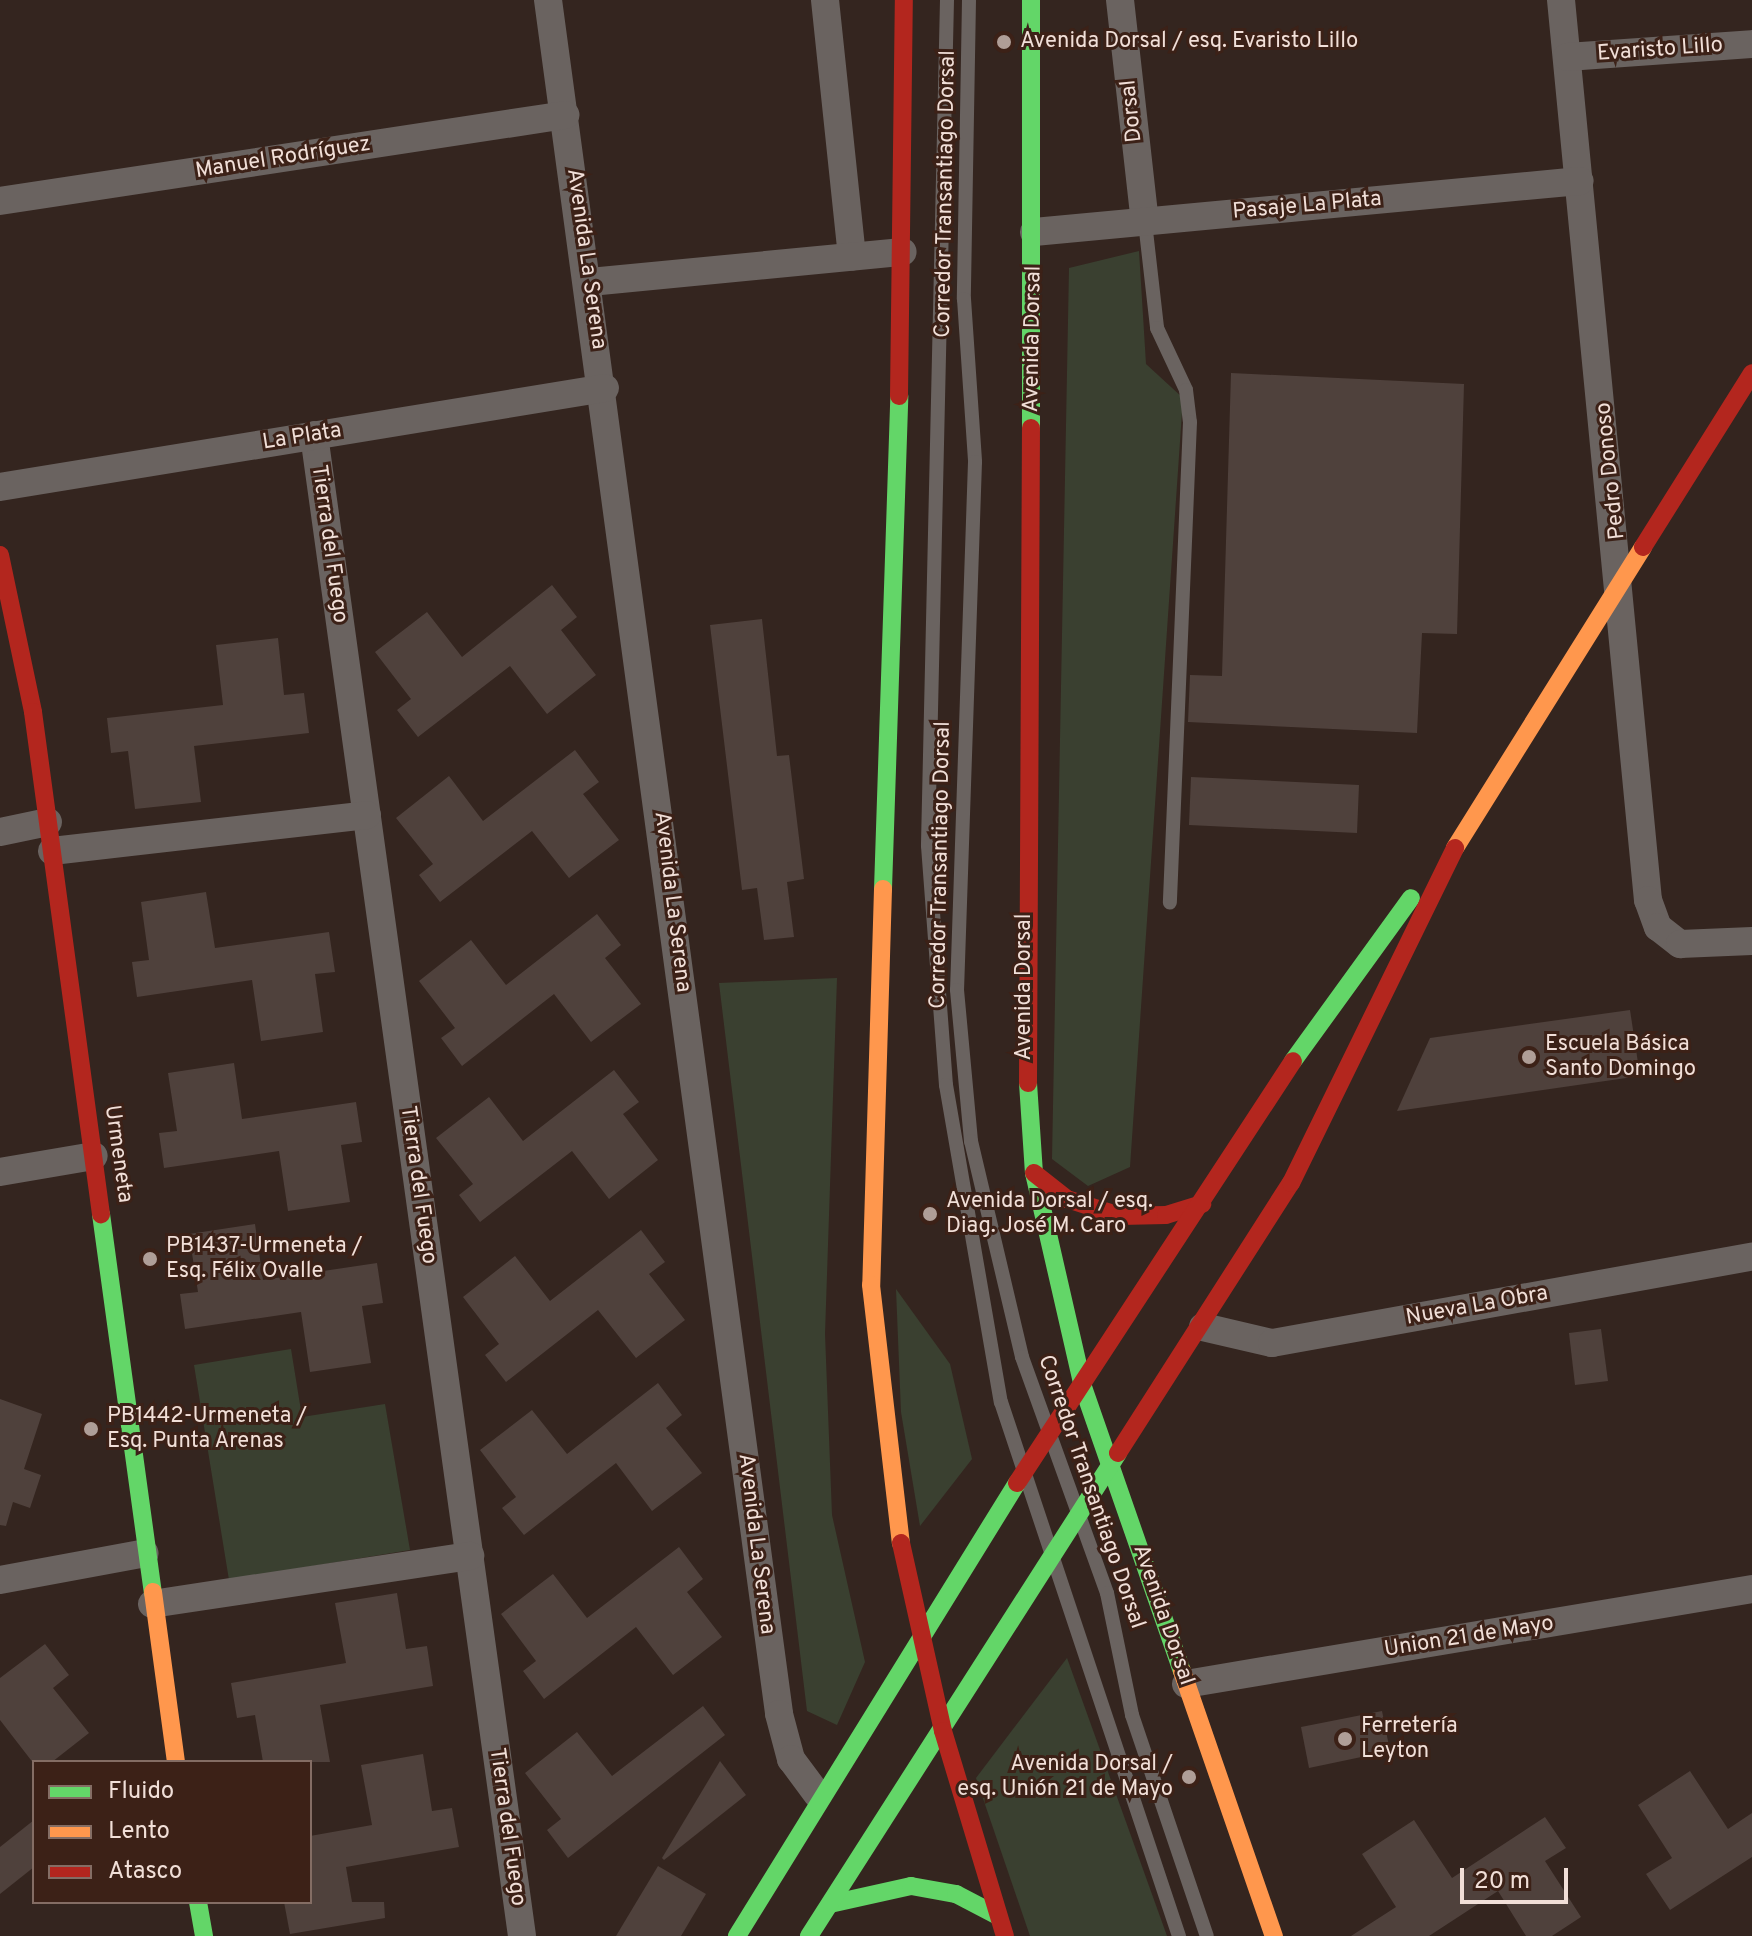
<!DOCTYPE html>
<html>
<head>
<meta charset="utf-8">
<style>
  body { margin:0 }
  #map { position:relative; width:1752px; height:1936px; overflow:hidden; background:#34251f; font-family:Overpass,sans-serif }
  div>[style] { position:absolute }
  .green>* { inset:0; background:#3a4030 }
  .building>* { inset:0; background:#4f413c }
  .lane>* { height:14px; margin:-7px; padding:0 7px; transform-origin:7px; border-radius:7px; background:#6a6360 }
  .street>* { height:28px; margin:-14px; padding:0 14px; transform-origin:14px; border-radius:14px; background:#6a6360 }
  .fast>* { height:18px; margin:-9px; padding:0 9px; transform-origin:9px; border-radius:9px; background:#63d668 }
  .slow>* { height:18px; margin:-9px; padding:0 9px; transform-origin:9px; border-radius:9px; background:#ff974d }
  .jam>* { height:18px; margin:-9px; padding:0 9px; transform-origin:9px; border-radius:9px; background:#b3261e }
  .dots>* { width:22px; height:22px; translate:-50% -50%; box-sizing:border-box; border:4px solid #3c2117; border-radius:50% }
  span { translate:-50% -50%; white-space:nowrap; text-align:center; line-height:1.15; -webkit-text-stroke:6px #3c2117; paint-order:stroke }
  .poi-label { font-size:22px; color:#f1dfd8 }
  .left { translate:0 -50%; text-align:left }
  .right { translate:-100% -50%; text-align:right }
  .street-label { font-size:22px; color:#f1dfd8 }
  .legend { position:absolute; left:32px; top:1760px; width:280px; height:144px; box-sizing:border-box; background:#3c2117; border:2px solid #846d64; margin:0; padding:10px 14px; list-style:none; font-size:24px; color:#f1dfd8 }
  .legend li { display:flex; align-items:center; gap:16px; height:40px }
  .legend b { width:40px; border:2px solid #846d64 }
  .scale { position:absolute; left:1460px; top:1868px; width:108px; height:36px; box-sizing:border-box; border:4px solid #f1dfd8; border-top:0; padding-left:10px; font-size:24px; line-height:28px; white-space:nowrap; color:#f1dfd8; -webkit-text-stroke:6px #3c2117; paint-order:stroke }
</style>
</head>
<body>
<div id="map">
  <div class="green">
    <i style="clip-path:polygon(1139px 251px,1146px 364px,1183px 398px,1130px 1167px,1088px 1186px,1052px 1159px,1069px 268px)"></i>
    <i style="clip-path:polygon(837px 978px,825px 1334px,832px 1515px,865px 1662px,837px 1725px,807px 1711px,719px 983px)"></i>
    <i style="clip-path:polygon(896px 1289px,950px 1364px,972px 1459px,920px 1526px,901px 1412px)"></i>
    <i style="clip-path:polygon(291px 1349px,302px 1417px,385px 1404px,410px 1550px,229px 1580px,194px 1365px)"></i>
    <i style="clip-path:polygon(1067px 1658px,1167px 1936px,1030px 1936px,976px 1778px)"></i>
  </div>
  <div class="building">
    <i style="clip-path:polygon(1231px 373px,1464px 384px,1457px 634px,1422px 633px,1417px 733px,1188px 722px,1190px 675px,1222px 676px)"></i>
    <i style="clip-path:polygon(552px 585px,577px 617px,561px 630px,596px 675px,547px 714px,510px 666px,418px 737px,397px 710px,411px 699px,375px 652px,427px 612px,462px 657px)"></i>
    <i style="clip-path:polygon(762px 619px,777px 756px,789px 755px,804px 879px,787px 882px,794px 937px,764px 940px,757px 888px,742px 890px,710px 625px)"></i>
    <i style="clip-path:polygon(278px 638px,284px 695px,304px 693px,309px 733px,194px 746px,201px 802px,135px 809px,128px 751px,111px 753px,107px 718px,223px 705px,216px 645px)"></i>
    <i style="clip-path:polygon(575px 750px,599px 782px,583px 794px,619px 840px,569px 878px,532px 831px,440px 902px,419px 875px,433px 864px,396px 818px,449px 776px,483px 821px)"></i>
    <i style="clip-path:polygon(1191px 777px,1359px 785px,1357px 833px,1189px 825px)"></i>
    <i style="clip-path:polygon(206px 892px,215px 948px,329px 932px,335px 972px,315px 974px,323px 1032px,261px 1041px,252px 980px,137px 997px,132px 962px,149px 960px,141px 902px)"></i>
    <i style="clip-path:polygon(597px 914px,621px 945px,605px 958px,641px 1004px,591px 1042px,554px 994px,462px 1066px,441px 1038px,455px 1028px,419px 981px,471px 940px,506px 985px)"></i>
    <i style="clip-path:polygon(1630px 1010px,1640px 1076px,1397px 1111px,1430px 1038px)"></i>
    <i style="clip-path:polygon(234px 1063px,242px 1119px,356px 1102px,362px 1142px,341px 1145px,350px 1202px,288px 1211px,279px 1151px,164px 1168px,159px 1133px,177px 1131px,168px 1073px)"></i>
    <i style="clip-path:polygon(614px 1070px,639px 1102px,623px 1114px,658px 1160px,609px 1199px,572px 1151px,480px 1222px,459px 1195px,473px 1184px,436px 1138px,489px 1097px,523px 1141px)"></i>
    <i style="clip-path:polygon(255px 1224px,263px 1280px,377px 1263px,383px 1303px,362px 1306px,371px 1363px,310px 1372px,301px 1312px,185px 1329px,180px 1294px,198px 1292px,189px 1234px)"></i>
    <i style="clip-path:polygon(641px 1230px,665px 1262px,649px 1274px,685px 1320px,636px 1358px,598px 1310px,506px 1382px,485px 1355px,499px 1344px,463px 1297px,515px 1256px,550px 1301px)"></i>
    <i style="clip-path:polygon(1601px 1329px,1608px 1381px,1575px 1385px,1569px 1333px)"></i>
    <i style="clip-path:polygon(658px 1383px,682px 1415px,666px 1428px,702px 1473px,652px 1511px,616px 1463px,524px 1535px,502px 1508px,516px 1497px,480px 1450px,532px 1410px,567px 1454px)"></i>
    <i style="clip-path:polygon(0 1399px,42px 1414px,24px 1469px,41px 1475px,30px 1508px,13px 1502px,6px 1526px,0 1525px)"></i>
    <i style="clip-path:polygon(679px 1547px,703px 1579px,687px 1592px,722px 1637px,673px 1675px,636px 1627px,544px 1699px,523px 1671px,536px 1661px,501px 1614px,553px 1574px,587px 1618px)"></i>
    <i style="clip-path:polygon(397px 1593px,406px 1649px,427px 1646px,433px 1686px,320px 1705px,330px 1762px,263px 1762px,255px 1715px,237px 1718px,231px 1683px,346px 1663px,335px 1603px)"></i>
    <i style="clip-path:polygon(45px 1644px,69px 1675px,53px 1688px,89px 1733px,52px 1762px,34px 1764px,0 1720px,0 1678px)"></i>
    <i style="clip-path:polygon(703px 1706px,725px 1735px,568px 1858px,547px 1830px,561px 1819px,525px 1773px,577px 1732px,612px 1776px)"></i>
    <i style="clip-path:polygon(1382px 1711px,1390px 1751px,1309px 1768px,1301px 1727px)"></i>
    <i style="clip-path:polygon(423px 1754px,432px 1811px,452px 1808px,459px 1847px,346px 1867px,352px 1902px,384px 1902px,385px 1918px,290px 1934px,284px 1902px,310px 1902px,310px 1836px,372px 1825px,361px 1765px)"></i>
    <i style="clip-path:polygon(720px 1761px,746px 1795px,664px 1860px,662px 1858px)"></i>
    <i style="clip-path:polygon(1690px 1771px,1728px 1829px,1752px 1813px,1752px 1857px,1670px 1910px,1646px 1874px,1672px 1858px,1638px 1805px)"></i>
    <i style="clip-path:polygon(1545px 1817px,1566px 1848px,1545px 1861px,1581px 1917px,1552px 1936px,1526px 1936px,1498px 1891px,1429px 1936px,1351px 1936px,1396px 1907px,1362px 1854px,1414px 1820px,1452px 1878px)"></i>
    <i style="clip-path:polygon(34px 1820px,34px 1867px,0 1894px,0 1847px)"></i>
    <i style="clip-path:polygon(658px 1866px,706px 1894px,681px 1936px,616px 1936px)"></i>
  </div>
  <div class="lane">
    <i style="left:947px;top:0;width:846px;rotate:91.29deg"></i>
    <i style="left:928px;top:846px;width:240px;rotate:85.7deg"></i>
    <i style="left:946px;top:1085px;width:322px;rotate:80.2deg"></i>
    <i style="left:1001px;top:1402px;width:563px;rotate:71.57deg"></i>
    <i style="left:969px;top:0;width:299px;rotate:91deg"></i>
    <i style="left:964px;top:299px;width:163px;rotate:86.1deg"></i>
    <i style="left:975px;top:462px;width:528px;rotate:91.95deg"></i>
    <i style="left:957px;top:990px;width:152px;rotate:84.7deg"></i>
    <i style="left:971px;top:1141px;width:222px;rotate:76.7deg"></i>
    <i style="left:1022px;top:1357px;width:251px;rotate:70.2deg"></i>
    <i style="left:1107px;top:1593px;width:125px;rotate:78.4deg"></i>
    <i style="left:1132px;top:1715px;width:233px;rotate:71.3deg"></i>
    <i style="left:1145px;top:222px;width:107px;rotate:83.5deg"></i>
    <i style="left:1157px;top:328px;width:68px;rotate:64.9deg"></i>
    <i style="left:1186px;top:390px;width:32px;rotate:83deg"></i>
    <i style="left:1190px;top:422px;width:481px;rotate:92.4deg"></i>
  </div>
  <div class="street">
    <i style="left:548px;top:0;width:1729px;rotate:82.32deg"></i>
    <i style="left:779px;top:1714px;width:47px;rotate:75.1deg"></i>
    <i style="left:791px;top:1759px;width:44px;rotate:53.4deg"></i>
    <i style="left:825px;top:0;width:258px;rotate:84deg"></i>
    <i style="left:1120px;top:0;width:223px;rotate:83.6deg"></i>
    <i style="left:1561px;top:0;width:904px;rotate:84.48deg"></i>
    <i style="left:1648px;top:900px;width:29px;rotate:70deg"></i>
    <i style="left:1658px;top:927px;width:28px;rotate:38deg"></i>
    <i style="left:1680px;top:944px;width:72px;rotate:-2.4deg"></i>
    <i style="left:1567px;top:57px;width:185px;rotate:-4deg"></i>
    <i style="left:0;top:201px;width:572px;rotate:-8.65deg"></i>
    <i style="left:1034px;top:232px;width:548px;rotate:-5.34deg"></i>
    <i style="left:590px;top:282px;width:314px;rotate:-5.5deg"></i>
    <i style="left:314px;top:435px;width:1515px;rotate:82.11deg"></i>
    <i style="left:0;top:487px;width:613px;rotate:-9.29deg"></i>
    <i style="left:0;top:832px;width:49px;rotate:-11.8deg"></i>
    <i style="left:52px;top:851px;width:317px;rotate:-6.5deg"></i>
    <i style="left:0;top:1172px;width:95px;rotate:-9.7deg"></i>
    <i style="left:1203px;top:1327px;width:71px;rotate:13.1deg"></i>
    <i style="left:1272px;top:1343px;width:488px;rotate:-10.2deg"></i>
    <i style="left:0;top:1580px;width:147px;rotate:-10.5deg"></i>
    <i style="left:152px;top:1604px;width:322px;rotate:-8.6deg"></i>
    <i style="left:1186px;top:1684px;width:574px;rotate:-9.53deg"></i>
  </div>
  <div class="fast">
    <i style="left:1031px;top:0;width:428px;rotate:90deg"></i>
    <i style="left:883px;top:889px;width:493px;rotate:-88.1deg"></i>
    <i style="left:1293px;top:1061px;width:201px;rotate:-54.1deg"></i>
    <i style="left:1028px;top:1083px;width:90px;rotate:86.2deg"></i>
    <i style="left:1034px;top:1173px;width:220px;rotate:77.1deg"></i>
    <i style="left:1083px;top:1387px;width:301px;rotate:70.8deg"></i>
    <i style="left:101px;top:1214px;width:382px;rotate:82.2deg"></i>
    <i style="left:198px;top:1902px;width:35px;rotate:80deg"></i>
    <i style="left:830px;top:1904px;width:83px;rotate:-12.5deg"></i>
    <i style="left:911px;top:1886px;width:46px;rotate:10.1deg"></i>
    <i style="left:956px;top:1894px;width:47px;rotate:27.6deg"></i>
    <i style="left:737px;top:1936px;width:533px;rotate:-58.28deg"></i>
    <i style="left:809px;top:1936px;width:573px;rotate:-57.39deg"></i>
  </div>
  <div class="slow">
    <i style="left:1455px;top:848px;width:355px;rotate:-58deg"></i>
    <i style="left:883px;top:889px;width:396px;rotate:91.7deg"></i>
    <i style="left:871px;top:1285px;width:260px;rotate:83.4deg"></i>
    <i style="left:153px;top:1592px;width:172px;rotate:82.3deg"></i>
    <i style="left:1182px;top:1671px;width:281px;rotate:70.9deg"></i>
  </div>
  <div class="jam">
    <i style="left:899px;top:396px;width:396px;rotate:-89.3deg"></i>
    <i style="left:1643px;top:547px;width:205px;rotate:-57.9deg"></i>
    <i style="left:0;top:555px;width:160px;rotate:78.1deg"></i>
    <i style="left:33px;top:712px;width:507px;rotate:82.29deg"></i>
    <i style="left:1028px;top:1083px;width:655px;rotate:-89.74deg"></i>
    <i style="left:1034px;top:1173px;width:42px;rotate:38.2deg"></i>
    <i style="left:1067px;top:1199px;width:56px;rotate:17.8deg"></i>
    <i style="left:1120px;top:1216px;width:46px;rotate:-1.2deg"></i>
    <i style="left:1166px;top:1215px;width:38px;rotate:-17deg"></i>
    <i style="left:1118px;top:1453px;width:321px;rotate:-57.4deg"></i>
    <i style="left:1291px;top:1183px;width:373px;rotate:-63.9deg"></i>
    <i style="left:1017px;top:1483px;width:504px;rotate:-56.81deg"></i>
    <i style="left:901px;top:1543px;width:193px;rotate:77.4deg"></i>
    <i style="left:943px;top:1731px;width:214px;rotate:73.2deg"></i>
  </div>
  <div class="dots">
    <i style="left:1004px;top:42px;background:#af9e97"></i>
    <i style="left:1529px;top:1057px;background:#af9e97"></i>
    <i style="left:930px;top:1214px;background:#af9e97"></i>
    <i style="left:150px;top:1259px;background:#af9e97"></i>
    <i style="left:91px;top:1429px;background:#af9e97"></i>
    <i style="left:1345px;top:1739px;background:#af9e97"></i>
    <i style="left:1189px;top:1777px;background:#af9e97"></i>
  </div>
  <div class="poi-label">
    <span class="left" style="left:1020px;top:42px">Avenida Dorsal / esq. Evaristo Lillo</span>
    <span class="left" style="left:1545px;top:1057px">Escuela Básica<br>Santo Domingo</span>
    <span class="left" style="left:946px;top:1214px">Avenida Dorsal / esq.<br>Diag. José M. Caro</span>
    <span class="left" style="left:166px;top:1259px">PB1437-Urmeneta /<br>Esq. Félix Ovalle</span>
    <span class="left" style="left:107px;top:1429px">PB1442-Urmeneta /<br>Esq. Punta Arenas</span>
    <span class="left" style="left:1361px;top:1739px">Ferretería<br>Leyton</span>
    <span class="right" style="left:1173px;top:1777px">Avenida Dorsal /<br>esq. Unión 21 de Mayo</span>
  </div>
  <div class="street-label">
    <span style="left:1660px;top:50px;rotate:-4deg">Evaristo Lillo</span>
    <span style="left:1132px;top:111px;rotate:-96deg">Dorsal</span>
    <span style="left:283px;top:158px;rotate:-9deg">Manuel Rodríguez</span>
    <span style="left:946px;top:194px;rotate:-89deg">Corredor Transantiago Dorsal</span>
    <span style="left:1307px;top:206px;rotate:-5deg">Pasaje La Plata</span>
    <span style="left:586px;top:259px;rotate:82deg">Avenida La Serena</span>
    <span style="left:1033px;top:339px;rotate:-89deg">Avenida Dorsal</span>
    <span style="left:302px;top:437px;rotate:-9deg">La Plata</span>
    <span style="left:1611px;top:471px;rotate:-96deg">Pedro Donoso</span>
    <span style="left:329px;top:544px;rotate:82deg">Tierra del Fuego</span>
    <span style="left:941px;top:865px;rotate:-89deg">Corredor Transantiago Dorsal</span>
    <span style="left:672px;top:902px;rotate:83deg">Avenida La Serena</span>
    <span style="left:1025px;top:987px;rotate:-90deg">Avenida Dorsal</span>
    <span style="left:118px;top:1154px;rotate:82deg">Urmeneta</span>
    <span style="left:418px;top:1185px;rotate:82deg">Tierra del Fuego</span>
    <span style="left:1477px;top:1306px;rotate:-10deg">Nueva La Obra</span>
    <span style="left:1091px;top:1492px;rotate:71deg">Corredor Transantiago Dorsal</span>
    <span style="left:756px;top:1544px;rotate:83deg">Avenida La Serena</span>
    <span style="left:1163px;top:1615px;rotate:71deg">Avenida Dorsal</span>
    <span style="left:1469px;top:1637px;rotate:-9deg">Union 21 de Mayo</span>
    <span style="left:507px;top:1827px;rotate:82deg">Tierra del Fuego</span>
  </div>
  <ul class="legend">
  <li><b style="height:10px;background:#63d668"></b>Fluido</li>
  <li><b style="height:10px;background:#ff974d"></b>Lento</li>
  <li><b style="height:10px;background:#b3261e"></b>Atasco</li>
  </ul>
  <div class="scale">20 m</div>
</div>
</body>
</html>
